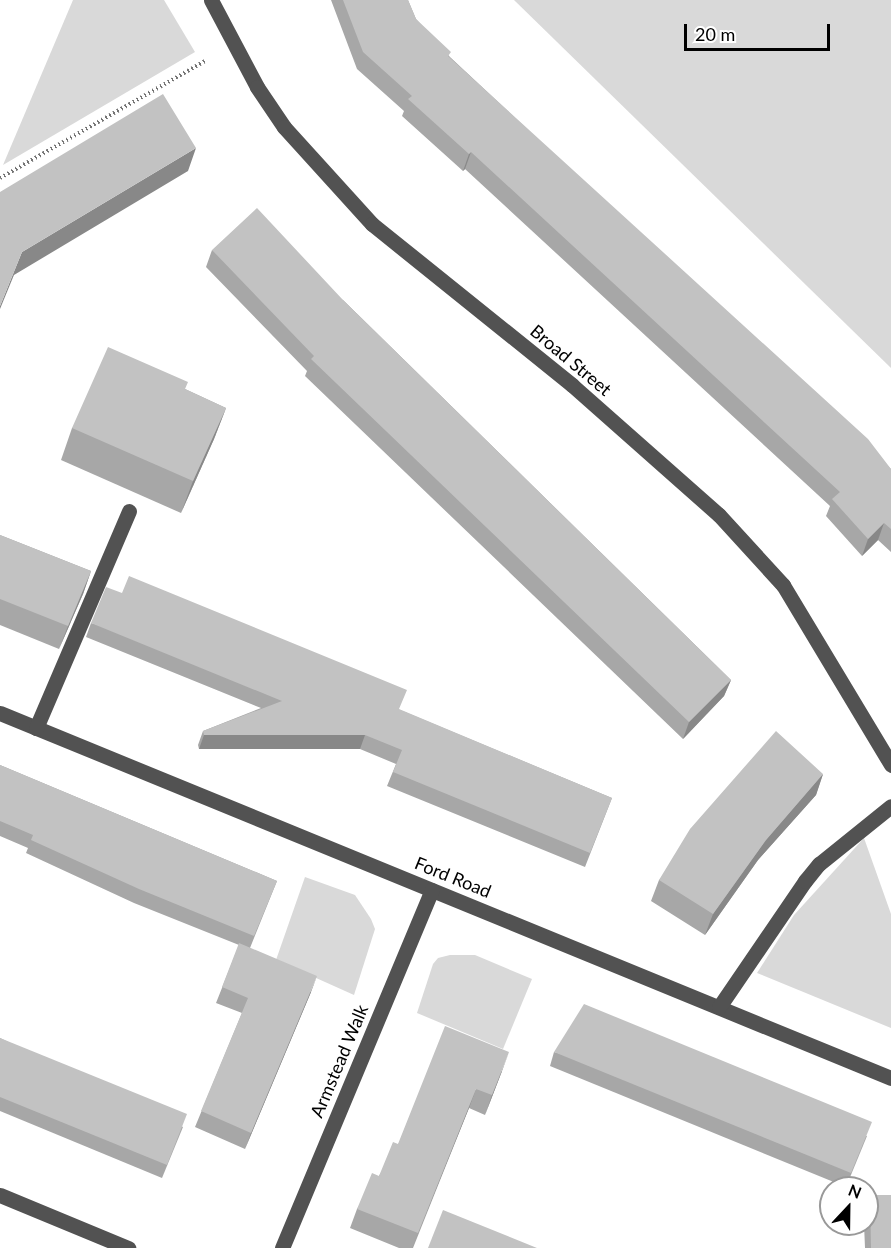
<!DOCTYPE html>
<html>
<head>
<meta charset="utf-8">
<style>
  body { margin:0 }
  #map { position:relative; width:891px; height:1248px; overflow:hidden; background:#fff; font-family:Lato,sans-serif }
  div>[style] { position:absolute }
  .green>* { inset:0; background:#d9d9d9 }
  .path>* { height:4px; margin-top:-2px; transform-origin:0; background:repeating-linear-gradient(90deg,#747474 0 1.5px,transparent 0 4.5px) }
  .minor>* { height:15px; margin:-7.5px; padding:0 7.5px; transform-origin:7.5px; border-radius:7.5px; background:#525252 }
  .wall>* { inset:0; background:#a7a7a7 }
  .shaded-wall>* { inset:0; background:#888 }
  .building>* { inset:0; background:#c2c2c2 }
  span { translate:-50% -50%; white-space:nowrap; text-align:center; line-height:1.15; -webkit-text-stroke:5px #fff; paint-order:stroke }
  .street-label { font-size:18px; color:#000 }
  .north { position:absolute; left:819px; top:1176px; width:60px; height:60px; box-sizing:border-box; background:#fff; border:2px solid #999; border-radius:50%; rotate:22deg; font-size:16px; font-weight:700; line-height:24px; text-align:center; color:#000 }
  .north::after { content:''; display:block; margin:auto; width:21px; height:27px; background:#000; clip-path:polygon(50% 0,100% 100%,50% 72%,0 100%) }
  .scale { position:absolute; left:684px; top:24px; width:146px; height:27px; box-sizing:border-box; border:3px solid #000; border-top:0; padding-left:8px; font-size:18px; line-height:21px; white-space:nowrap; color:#000; -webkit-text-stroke:4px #fff; paint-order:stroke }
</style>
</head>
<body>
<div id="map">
  <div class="green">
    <i style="clip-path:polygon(73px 0,164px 0,195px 52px,3px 165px)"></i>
    <i style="clip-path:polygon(514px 0,891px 0,891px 368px)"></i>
    <i style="clip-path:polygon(864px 838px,891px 914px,891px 1028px,757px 973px,794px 915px)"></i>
    <i style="clip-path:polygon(305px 877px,355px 895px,371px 919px,375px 929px,354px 995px,276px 960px)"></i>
    <i style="clip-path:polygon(450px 955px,475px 955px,532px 979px,503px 1049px,417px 1013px,433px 964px,438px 958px)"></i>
  </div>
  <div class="path">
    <i style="left:0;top:178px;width:236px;rotate:-29.7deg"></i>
  </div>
  <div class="minor">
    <i style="left:211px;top:0;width:98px;rotate:62.1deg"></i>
    <i style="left:257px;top:87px;width:48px;rotate:56deg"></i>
    <i style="left:284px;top:127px;width:131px;rotate:47.8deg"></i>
    <i style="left:372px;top:224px;width:257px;rotate:38.8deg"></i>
    <i style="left:572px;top:385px;width:196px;rotate:41.5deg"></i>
    <i style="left:719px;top:515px;width:95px;rotate:47.6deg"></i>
    <i style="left:783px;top:585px;width:210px;rotate:59deg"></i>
    <i style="left:0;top:713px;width:963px;rotate:22.28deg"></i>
    <i style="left:36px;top:728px;width:236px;rotate:-66.8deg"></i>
    <i style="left:719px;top:1007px;width:153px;rotate:-55.7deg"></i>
    <i style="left:805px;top:881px;width:22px;rotate:-51deg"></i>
    <i style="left:819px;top:864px;width:92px;rotate:-38.9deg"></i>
    <i style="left:0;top:1195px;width:139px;rotate:22.5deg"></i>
    <i style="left:282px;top:1248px;width:388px;rotate:-67.3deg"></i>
  </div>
  <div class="wall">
    <i style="clip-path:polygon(331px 0,408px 0,416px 19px,450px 57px,891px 469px,891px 552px,878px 540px,862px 556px,826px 516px,830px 506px,465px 169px,463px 171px,402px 116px,404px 111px,357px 69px)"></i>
    <i style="clip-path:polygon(212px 250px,343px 300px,731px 680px,724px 696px,683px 739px,305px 376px,307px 371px,206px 267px)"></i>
    <i style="clip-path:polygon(185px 389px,226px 408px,214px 439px,181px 513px,61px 460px,72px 428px)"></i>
    <i style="clip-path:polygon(0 535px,91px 571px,83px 594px,59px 649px,0 625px)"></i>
    <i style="clip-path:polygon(91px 623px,400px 710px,612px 798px,585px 867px,387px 786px,396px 764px,360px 749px,199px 749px,198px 745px,203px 731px,261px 708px,86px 637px)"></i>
    <i style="clip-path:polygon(0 765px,277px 881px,250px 948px,311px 992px,245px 1149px,195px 1127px,242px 1013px,216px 1003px,239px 945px,134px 903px,26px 853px,28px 848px,0 836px)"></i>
    <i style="clip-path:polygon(823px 774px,816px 795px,758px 860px,705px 935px,651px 901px,659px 880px)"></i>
    <i style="clip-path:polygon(0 1038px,183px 1127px,162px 1178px,0 1111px)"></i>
    <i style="clip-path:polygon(554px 1052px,867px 1136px,846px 1187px,550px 1066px)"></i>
    <i style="clip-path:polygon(502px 1071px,485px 1115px,469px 1108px,413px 1248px,399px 1248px,350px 1228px,357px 1209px,379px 1176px,398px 1144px)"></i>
    <i style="clip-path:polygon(870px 1195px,891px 1248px,865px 1248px,864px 1224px,867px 1224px,867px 1203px)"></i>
  </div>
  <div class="shaded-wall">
    <i style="clip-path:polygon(196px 148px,188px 171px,14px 275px,0 309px,0 306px,22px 252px)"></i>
    <i style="clip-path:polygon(471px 152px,465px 169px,463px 171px,469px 154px)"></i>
    <i style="clip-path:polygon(226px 408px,214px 439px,181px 513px,193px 481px)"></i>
    <i style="clip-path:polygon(884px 523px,878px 540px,862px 556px,868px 539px)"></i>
    <i style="clip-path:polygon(91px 571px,83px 594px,59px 649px,68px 626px)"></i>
    <i style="clip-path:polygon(731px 680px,724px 696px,683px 739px,689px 722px)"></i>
    <i style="clip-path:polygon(204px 735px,365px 735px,360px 749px,199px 749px)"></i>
    <i style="clip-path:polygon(823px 774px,816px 795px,758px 860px,705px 935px,713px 914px,766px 840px)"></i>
    <i style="clip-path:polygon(317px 976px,311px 992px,245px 1149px,251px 1133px)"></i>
    <i style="clip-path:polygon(509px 1052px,502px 1071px,485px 1115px,492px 1095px)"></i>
    <i style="clip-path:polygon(476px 1089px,469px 1108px,412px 1248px,418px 1233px)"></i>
  </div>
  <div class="building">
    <i style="clip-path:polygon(343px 0,408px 0,416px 19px,451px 52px,448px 56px,868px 439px,891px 469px,891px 529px,884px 523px,868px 539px,832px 499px,840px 492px,471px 152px,469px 154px,408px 99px,412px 96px,363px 52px)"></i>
    <i style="clip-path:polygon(163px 94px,196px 148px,22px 252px,0 306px,0 192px)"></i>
    <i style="clip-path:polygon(257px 208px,343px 300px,731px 680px,689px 722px,311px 359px,314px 356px,212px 250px)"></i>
    <i style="clip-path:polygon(108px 347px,188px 382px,185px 389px,226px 408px,193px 481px,72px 428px)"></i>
    <i style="clip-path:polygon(0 535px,91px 571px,68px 626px,0 599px)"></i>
    <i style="clip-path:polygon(129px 576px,407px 690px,399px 709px,612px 798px,590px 853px,393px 772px,402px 750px,365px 735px,204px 735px,203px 731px,282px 701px,91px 623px,106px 587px,122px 593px)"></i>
    <i style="clip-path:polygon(776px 731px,823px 774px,766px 840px,713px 914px,659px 880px,690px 829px)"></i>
    <i style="clip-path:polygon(0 765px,277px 881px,254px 936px,139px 889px,31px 840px,33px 835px,0 821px)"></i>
    <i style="clip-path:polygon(239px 943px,317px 976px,251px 1133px,201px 1111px,248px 998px,222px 987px)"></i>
    <i style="clip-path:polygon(584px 1004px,872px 1122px,851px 1173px,554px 1052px)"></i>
    <i style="clip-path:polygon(445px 1026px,509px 1052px,492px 1095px,476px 1089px,418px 1233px,357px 1209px,372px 1173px,379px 1176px,393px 1142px,398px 1144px)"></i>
    <i style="clip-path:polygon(0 1038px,187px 1114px,167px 1165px,0 1097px)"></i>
    <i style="clip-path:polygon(870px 1195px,891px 1195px,891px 1248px,871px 1248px)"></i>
    <i style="clip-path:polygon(443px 1210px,537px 1248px,428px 1248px)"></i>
  </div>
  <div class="street-label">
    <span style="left:571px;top:360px;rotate:40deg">Broad Street</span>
    <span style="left:453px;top:877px;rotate:22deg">Ford Road</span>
    <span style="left:339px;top:1061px;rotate:-67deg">Armstead Walk</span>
  </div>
  <div class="north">N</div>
  <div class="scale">20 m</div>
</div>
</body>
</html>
